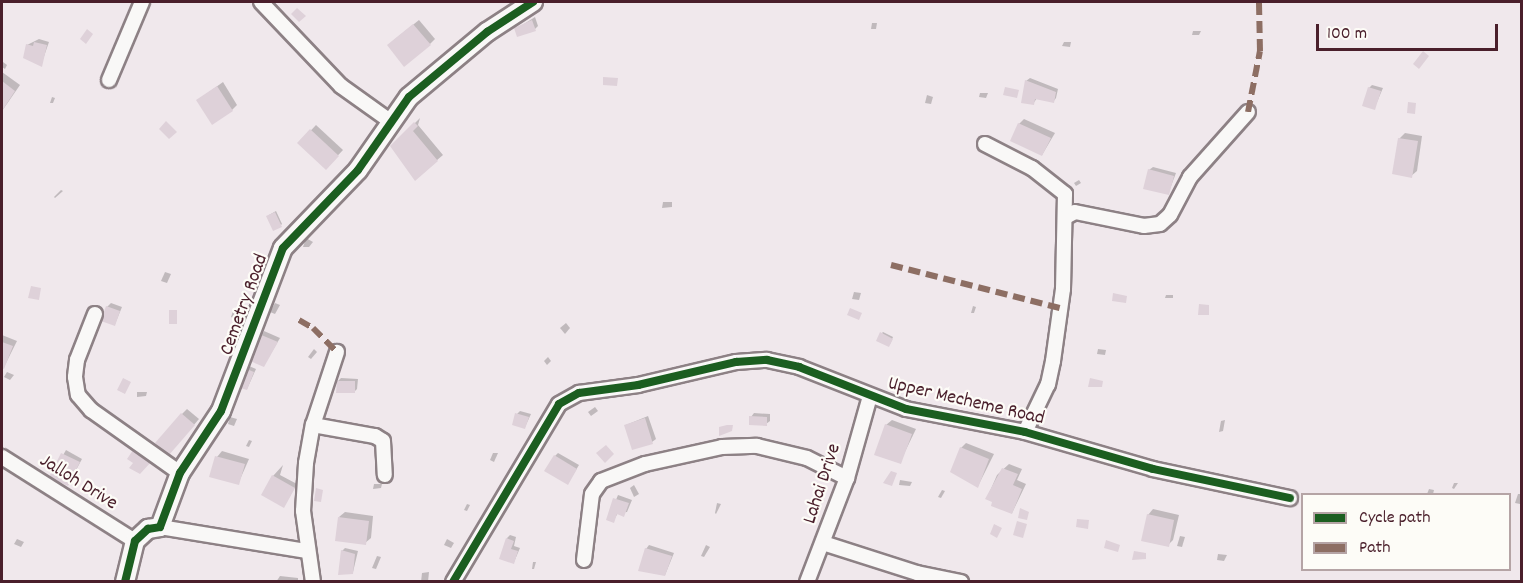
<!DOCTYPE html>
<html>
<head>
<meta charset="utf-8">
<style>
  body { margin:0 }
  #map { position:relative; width:1523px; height:583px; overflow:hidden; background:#f0e8ec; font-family:Dekko,sans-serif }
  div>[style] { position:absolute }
  .shadow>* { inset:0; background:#0003 }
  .building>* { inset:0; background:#ded1d9 }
  .roads { filter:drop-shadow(2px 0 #8d8185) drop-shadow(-2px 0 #8d8185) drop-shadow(0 2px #8d8185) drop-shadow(0 -2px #8d8185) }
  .minor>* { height:14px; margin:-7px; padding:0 7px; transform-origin:7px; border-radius:7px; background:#f9f8f7 }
  .tertiary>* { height:18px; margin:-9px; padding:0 9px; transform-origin:9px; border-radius:9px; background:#f9f8f7 }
  .quiet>* { height:6px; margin-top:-3px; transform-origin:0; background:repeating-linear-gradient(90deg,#8d6e63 0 12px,transparent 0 18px) }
  .cycleway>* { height:8px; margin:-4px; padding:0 4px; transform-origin:4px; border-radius:4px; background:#1b5e20 }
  span { translate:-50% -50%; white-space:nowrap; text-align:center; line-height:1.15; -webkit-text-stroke:4.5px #fdfcf7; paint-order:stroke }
  .street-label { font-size:20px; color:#4a1f2b }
  .frame { position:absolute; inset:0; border:3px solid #4a1f2b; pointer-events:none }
  .legend { position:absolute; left:1301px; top:493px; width:210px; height:78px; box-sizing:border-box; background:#fdfcf7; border:2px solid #b5a4a5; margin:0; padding:8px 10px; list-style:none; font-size:18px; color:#4a1f2b }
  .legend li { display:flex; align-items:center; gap:12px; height:30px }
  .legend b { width:30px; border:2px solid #b5a4a5 }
  .scale { position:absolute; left:1316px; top:24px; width:182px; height:27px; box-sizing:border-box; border:3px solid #4a1f2b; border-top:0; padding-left:8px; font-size:18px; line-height:21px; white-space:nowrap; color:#4a1f2b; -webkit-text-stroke:4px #fdfcf7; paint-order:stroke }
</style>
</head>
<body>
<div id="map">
  <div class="shadow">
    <i style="clip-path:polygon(535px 17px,538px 26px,535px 29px,516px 29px)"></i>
    <i style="clip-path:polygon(419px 20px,435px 39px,430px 44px,394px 40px)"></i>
    <i style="clip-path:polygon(872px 23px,877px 23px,876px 29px,871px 29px)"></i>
    <i style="clip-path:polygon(1201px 31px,1199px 35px,1192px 35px,1193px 31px)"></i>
    <i style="clip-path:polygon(39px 39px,49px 42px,41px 65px,27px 45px)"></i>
    <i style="clip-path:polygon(1064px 42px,1071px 42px,1070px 47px,1062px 46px)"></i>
    <i style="clip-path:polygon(3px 62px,7px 65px,5px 69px,2px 67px)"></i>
    <i style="clip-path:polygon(2px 72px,20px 85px,2px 111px)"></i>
    <i style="clip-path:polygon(1030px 78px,1058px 89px,1056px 98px,1053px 102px,1037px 98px,1033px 104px,1026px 81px)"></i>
    <i style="clip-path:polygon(223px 82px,237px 105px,232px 110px,198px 100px)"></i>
    <i style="clip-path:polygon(1372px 85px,1383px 88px,1374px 109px,1369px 88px)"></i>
    <i style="clip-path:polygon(988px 93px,986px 98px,979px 97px,980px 93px)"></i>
    <i style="clip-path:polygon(927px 95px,933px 97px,931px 104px,925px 103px)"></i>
    <i style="clip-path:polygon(52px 97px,55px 98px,53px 103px,50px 103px)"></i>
    <i style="clip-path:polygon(420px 118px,418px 125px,443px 155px,416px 178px,392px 146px)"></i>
    <i style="clip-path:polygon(1024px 119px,1055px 133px,1042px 155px,1019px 124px)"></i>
    <i style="clip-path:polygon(316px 125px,343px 150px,326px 168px,299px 143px)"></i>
    <i style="clip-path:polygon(1405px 133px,1422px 136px,1417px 171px,1411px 176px,1399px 139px)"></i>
    <i style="clip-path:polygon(1153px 167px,1176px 173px,1168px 194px,1149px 170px)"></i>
    <i style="clip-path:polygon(1079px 180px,1081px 183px,1076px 186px,1074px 183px)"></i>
    <i style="clip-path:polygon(61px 190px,63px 191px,55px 198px,54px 197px)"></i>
    <i style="clip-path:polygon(663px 202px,672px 202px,672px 207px,662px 208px)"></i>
    <i style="clip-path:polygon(276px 211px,282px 224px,281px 225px,269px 215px)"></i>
    <i style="clip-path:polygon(306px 238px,313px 242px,309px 247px,303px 247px)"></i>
    <i style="clip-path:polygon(165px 272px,171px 274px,167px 283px,161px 281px)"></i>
    <i style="clip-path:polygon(861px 293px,859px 300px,852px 299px,854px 292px)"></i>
    <i style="clip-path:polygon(1166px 295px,1173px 295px,1173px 298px,1165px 298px)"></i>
    <i style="clip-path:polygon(111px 303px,122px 307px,115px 324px,107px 307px)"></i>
    <i style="clip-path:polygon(275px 303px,280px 305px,275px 314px,270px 312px)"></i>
    <i style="clip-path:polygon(973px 306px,976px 307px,974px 313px,971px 313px)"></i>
    <i style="clip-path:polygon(233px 311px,236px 312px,233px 318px,231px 317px)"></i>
    <i style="clip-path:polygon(566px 323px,570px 328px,565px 334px,560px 328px)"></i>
    <i style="clip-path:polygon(264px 331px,280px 338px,264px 365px,250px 359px)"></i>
    <i style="clip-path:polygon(883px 332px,893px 337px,890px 344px,882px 333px)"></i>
    <i style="clip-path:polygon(2px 335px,17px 341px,4px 367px,2px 366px)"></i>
    <i style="clip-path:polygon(314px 349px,317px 352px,311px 359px,308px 357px)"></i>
    <i style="clip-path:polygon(1098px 349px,1106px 350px,1105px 355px,1097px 354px)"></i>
    <i style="clip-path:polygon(548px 357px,551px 361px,547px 365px,544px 361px)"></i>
    <i style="clip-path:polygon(249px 366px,256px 369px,247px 389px,246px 369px)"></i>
    <i style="clip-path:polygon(7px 372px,14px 375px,10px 380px,4px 377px)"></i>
    <i style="clip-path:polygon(341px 378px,358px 379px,357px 389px,354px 392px,338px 381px)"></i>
    <i style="clip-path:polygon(137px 392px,147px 392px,146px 396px,137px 397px)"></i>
    <i style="clip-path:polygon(595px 407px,598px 411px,591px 416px,588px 412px)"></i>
    <i style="clip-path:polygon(187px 409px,199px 419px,174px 448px,182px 414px)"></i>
    <i style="clip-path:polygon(520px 411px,531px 414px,525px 427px,517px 414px)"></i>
    <i style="clip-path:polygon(754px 413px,770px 414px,770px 421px,766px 424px,751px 417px)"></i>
    <i style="clip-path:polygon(648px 416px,656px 439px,652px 442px,626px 425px)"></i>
    <i style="clip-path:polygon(230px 417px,237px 419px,234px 426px,228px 424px)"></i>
    <i style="clip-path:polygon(892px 420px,916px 429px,900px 462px,886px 425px)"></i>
    <i style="clip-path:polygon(1225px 420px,1223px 431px,1219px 432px,1221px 421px)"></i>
    <i style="clip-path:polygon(249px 440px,252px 441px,249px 447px,246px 446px)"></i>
    <i style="clip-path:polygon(966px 443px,994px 454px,978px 486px,961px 448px)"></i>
    <i style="clip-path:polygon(66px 450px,82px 459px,68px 485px,51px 476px)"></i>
    <i style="clip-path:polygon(222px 451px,249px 459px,238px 484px,217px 457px)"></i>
    <i style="clip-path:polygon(493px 453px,498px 453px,494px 462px,490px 460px)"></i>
    <i style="clip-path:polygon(558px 453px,579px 465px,568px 483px,555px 456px)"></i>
    <i style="clip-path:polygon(1009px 464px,1022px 469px,1017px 480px,1026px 484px,1012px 513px,987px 498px,997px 475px)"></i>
    <i style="clip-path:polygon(283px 465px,280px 475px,297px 484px,284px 506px,273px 476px)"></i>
    <i style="clip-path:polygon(900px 480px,912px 482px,910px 486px,899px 485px)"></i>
    <i style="clip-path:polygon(1454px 483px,1458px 483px,1454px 489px,1452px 488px)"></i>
    <i style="clip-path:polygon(382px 484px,381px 488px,373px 489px,374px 484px)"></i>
    <i style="clip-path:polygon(634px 485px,639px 494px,634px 497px,630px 488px)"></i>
    <i style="clip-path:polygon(1429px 489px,1434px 490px,1433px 494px,1427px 494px)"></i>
    <i style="clip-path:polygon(942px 490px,945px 491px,941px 498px,938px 497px)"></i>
    <i style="clip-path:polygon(1518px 494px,1522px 494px,1520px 504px,1515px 503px)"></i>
    <i style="clip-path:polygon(618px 495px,632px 500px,627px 512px,618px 513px,613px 521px,608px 519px)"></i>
    <i style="clip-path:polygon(717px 503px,721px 504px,716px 514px,715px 513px)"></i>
    <i style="clip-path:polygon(467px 504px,470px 505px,467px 511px,464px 510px)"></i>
    <i style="clip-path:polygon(1153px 509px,1179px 515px,1173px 540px,1168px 545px,1148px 515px)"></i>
    <i style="clip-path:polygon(345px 512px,373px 516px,371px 538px,365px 543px,339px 517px)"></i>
    <i style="clip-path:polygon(510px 535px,516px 537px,514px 546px,520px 548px,514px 562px,507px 538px)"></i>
    <i style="clip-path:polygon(1180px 536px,1185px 537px,1182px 547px,1177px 546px)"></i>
    <i style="clip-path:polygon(17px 539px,24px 542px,21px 547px,14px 544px)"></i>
    <i style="clip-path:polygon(447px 539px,454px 543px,451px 548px,444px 545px)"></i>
    <i style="clip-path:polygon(649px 545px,674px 553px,665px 575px,646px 549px)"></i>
    <i style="clip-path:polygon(706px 545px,710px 547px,704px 557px,701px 556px)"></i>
    <i style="clip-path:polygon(345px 548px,358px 551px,353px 572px,342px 551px)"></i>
    <i style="clip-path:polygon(1218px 554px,1227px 555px,1224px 561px,1217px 560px)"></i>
    <i style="clip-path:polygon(377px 556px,381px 557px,376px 569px,372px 568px)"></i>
    <i style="clip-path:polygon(533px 562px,536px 562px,534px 569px,532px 569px)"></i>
    <i style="clip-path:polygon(429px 572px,428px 582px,421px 582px,422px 573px)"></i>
    <i style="clip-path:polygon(280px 576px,298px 578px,298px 582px,276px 582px)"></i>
  </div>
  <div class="building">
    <i style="clip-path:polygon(297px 8px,306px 16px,299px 22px,291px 14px)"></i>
    <i style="clip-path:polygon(532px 20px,536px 31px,517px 37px,514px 28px)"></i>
    <i style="clip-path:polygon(413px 24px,431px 45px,404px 67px,387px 45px)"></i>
    <i style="clip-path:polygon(87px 29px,93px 34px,86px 44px,80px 39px)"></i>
    <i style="clip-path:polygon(34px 42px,47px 45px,42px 67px,23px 58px,26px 44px,33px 46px)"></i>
    <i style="clip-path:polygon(1423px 51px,1429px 56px,1419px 69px,1413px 64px)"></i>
    <i style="clip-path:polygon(603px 77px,618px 78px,617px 86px,603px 85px)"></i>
    <i style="clip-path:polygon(1025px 80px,1056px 92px,1054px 103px,1035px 99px,1034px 105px,1021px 103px)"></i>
    <i style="clip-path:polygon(2px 81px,15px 91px,2px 111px)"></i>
    <i style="clip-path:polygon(217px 86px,233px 111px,212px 125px,196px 100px)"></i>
    <i style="clip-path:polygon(1005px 87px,1019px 90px,1017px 98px,1003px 95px)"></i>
    <i style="clip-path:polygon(1368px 87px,1381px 91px,1375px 110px,1362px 106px)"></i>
    <i style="clip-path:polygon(1408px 102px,1416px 103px,1415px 114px,1407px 113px)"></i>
    <i style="clip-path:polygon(166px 121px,177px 132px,169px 139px,159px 129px)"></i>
    <i style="clip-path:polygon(414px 122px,418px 126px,413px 131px,438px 161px,415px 181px,390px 146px)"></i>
    <i style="clip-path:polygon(1018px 123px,1051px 138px,1042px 156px,1010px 141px)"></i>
    <i style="clip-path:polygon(310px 129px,339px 156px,326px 170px,297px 143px)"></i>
    <i style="clip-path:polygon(1398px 138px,1418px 141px,1412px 178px,1392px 174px)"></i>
    <i style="clip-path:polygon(1148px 169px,1174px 176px,1169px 195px,1143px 189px)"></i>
    <i style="clip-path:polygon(275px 212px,282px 227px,273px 231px,266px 216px)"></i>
    <i style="clip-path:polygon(31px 286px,41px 288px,39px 300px,28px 298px)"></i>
    <i style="clip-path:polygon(1113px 293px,1127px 296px,1126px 303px,1112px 301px)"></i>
    <i style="clip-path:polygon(1199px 304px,1209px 305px,1209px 315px,1198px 315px)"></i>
    <i style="clip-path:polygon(106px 306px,120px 311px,115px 326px,101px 321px)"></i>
    <i style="clip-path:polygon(850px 308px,862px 313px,859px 320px,847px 315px)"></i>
    <i style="clip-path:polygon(169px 310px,177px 310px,177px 324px,169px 324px)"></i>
    <i style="clip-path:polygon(880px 332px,893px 339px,889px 347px,876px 341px)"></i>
    <i style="clip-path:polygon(259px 334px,278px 342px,264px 367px,248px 360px)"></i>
    <i style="clip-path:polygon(2px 342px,13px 346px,4px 369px,2px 368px)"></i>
    <i style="clip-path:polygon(244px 368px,254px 372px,247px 390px,237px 387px)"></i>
    <i style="clip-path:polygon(123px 378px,131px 382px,125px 394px,117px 390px)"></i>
    <i style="clip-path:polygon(1090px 378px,1103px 381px,1102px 387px,1088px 387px)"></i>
    <i style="clip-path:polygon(337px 381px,355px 381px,355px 393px,336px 393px)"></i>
    <i style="clip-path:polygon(181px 413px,195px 425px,169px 455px,155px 443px)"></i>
    <i style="clip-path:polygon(515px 413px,529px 417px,525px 429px,512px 425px)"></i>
    <i style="clip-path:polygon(749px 416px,767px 417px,767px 426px,749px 425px)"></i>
    <i style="clip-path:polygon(645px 418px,653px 444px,632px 450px,624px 425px)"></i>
    <i style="clip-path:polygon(885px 424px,912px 434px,901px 464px,874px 455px)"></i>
    <i style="clip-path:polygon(727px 425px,733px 425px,732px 431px,719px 436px,719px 427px)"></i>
    <i style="clip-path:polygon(606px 445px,614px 454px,605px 463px,596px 453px)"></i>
    <i style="clip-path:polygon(960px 447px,989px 459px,978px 488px,950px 472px)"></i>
    <i style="clip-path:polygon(133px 450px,151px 462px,140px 474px,129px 468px,133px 463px,127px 459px)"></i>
    <i style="clip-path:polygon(61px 453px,80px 462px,68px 486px,49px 477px)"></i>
    <i style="clip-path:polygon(554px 455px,577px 469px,568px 485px,544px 471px)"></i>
    <i style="clip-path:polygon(215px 456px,245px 464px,239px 485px,209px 477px)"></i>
    <i style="clip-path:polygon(1002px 468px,1018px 474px,1013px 485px,1022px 489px,1012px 514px,991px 506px,992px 502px,985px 499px)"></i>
    <i style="clip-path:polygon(891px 471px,897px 473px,892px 486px,883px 483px)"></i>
    <i style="clip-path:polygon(272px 475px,295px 488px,284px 508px,261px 495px)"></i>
    <i style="clip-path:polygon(316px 488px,323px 490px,321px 502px,314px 501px)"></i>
    <i style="clip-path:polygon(613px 498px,629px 503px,624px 517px,617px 514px,614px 523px,606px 520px)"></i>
    <i style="clip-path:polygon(1020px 508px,1029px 512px,1027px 520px,1018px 518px)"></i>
    <i style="clip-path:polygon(1147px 514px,1174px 520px,1169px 547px,1141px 541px)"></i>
    <i style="clip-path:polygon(338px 517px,369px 521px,366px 545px,335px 541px)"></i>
    <i style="clip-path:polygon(1077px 519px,1089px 520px,1088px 529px,1076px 527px)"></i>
    <i style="clip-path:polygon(1017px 521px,1027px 524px,1023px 538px,1013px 535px)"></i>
    <i style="clip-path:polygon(994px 524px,1002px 528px,997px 538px,990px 534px)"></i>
    <i style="clip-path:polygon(506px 538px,514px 541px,511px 549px,518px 551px,514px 564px,499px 559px)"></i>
    <i style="clip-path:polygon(1106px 540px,1120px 545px,1118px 552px,1104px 548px)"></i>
    <i style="clip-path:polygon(645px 548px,672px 556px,665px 576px,638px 571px)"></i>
    <i style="clip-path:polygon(341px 550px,355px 554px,353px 574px,338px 575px)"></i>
    <i style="clip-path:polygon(1134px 551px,1146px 553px,1146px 559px,1132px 560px)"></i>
  </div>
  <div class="roads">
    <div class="minor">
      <i style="left:261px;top:2px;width:116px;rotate:46.4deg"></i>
      <i style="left:341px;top:86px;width:60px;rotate:35.5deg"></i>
      <i style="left:109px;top:80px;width:85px;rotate:-67.1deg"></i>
      <i style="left:985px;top:144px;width:53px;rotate:27.1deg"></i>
      <i style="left:1032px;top:168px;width:42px;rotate:38.2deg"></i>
      <i style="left:1065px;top:194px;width:95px;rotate:91.2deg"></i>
      <i style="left:1063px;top:289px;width:73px;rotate:97.9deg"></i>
      <i style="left:1053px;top:361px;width:24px;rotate:102deg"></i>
      <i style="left:1048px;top:384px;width:53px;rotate:115.6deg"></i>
      <i style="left:1066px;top:217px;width:10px;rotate:-29deg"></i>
      <i style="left:1075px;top:212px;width:70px;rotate:11.5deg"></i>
      <i style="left:1144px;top:226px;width:16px;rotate:-7deg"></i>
      <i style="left:1160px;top:224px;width:13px;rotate:-42deg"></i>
      <i style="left:1170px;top:215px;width:43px;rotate:-62.2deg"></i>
      <i style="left:1190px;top:177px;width:87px;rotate:-48.3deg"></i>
      <i style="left:95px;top:314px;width:49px;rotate:111.4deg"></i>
      <i style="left:77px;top:360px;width:17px;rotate:97deg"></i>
      <i style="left:75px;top:377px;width:18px;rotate:81deg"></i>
      <i style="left:78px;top:395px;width:20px;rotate:49deg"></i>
      <i style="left:91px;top:410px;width:109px;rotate:35.3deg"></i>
      <i style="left:313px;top:425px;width:63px;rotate:10.1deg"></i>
      <i style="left:375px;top:436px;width:9px;rotate:32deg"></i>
      <i style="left:383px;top:441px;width:34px;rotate:87deg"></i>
      <i style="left:2px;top:457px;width:157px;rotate:32.3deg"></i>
      <i style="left:160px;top:527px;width:149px;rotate:9.3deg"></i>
      <i style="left:823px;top:543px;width:99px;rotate:17.7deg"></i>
      <i style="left:917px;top:573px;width:45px;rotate:11.6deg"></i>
      <i style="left:584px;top:560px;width:66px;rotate:-83.1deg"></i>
      <i style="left:592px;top:494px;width:16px;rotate:-55deg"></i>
      <i style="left:601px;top:481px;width:47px;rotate:-21.1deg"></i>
      <i style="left:645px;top:464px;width:79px;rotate:-12.4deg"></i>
      <i style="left:722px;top:447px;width:35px;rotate:-2deg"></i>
      <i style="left:757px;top:446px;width:51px;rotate:13.5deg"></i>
      <i style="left:807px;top:458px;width:45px;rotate:26.6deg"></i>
      <i style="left:313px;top:582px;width:72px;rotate:-98deg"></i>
      <i style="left:303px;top:511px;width:48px;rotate:-86.4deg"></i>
      <i style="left:306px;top:463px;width:39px;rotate:-80deg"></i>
      <i style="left:313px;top:425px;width:77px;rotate:-71.8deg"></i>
      <i style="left:453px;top:582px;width:207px;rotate:-59.2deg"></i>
      <i style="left:559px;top:404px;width:23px;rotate:-29deg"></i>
      <i style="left:579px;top:393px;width:60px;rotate:-7.7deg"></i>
      <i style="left:638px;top:385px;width:101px;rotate:-13.2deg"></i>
      <i style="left:736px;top:362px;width:31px;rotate:-4deg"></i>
      <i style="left:767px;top:360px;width:33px;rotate:12deg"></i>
      <i style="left:799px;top:367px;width:115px;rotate:21.4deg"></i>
      <i style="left:906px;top:409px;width:121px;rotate:10.9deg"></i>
      <i style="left:1025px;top:432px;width:133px;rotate:16.1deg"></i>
      <i style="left:1153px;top:469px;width:140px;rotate:12deg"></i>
      <i style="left:807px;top:582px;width:111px;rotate:-69deg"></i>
      <i style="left:847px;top:478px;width:85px;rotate:-74.3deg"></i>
    </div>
    <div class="tertiary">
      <i style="left:125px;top:582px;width:42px;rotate:-76.3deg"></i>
      <i style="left:135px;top:541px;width:18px;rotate:-43deg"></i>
      <i style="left:148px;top:529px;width:12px;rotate:-9deg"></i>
      <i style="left:160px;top:527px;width:58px;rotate:-69.7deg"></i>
      <i style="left:180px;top:473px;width:74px;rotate:-56.5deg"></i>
      <i style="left:221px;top:411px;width:174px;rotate:-69.2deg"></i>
      <i style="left:283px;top:248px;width:108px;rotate:-46.1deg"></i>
      <i style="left:358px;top:170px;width:89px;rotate:-55.1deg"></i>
      <i style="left:409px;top:97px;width:102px;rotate:-39.8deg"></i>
      <i style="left:487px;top:32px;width:55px;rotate:-33.1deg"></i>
    </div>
  </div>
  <div class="quiet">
    <i style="left:1248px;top:112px;width:62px;rotate:-78.9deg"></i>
    <i style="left:1260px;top:51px;width:49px;rotate:-91.2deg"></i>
    <i style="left:891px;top:265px;width:174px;rotate:14.3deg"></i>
    <i style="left:299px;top:320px;width:16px;rotate:30deg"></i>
    <i style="left:313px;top:328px;width:34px;rotate:45deg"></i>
  </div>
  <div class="cycleway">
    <i style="left:125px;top:582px;width:42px;rotate:-76.3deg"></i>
    <i style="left:135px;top:541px;width:18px;rotate:-43deg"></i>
    <i style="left:148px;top:529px;width:12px;rotate:-9deg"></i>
    <i style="left:160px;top:527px;width:58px;rotate:-69.7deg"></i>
    <i style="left:180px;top:473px;width:74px;rotate:-56.5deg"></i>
    <i style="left:221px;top:411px;width:174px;rotate:-69.2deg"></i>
    <i style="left:283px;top:248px;width:108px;rotate:-46.1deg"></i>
    <i style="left:358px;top:170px;width:89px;rotate:-55.1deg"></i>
    <i style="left:409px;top:97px;width:102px;rotate:-39.8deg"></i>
    <i style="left:487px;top:32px;width:55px;rotate:-33.1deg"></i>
    <i style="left:453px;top:582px;width:207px;rotate:-59.2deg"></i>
    <i style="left:559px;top:404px;width:23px;rotate:-29deg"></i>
    <i style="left:579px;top:393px;width:60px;rotate:-7.7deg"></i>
    <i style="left:638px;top:385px;width:101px;rotate:-13.2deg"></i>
    <i style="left:736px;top:362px;width:31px;rotate:-4deg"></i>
    <i style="left:767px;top:360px;width:33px;rotate:12deg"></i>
    <i style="left:799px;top:367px;width:115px;rotate:21.4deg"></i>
    <i style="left:906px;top:409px;width:121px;rotate:10.9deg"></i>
    <i style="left:1025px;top:432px;width:133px;rotate:16.1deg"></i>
    <i style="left:1153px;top:469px;width:140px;rotate:12deg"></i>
  </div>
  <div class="street-label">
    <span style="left:245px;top:305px;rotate:-70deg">Cemetry Road</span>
    <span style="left:966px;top:402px;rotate:13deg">Upper Mecheme Road</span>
    <span style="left:78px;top:483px;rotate:32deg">Jalloh Drive</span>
    <span style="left:823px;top:484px;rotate:-72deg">Lahai Drive</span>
  </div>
  <div class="frame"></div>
  <ul class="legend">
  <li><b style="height:8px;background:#1b5e20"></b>Cycle path</li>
  <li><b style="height:8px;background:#8d6e63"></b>Path</li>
  </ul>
  <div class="scale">100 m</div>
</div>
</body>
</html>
